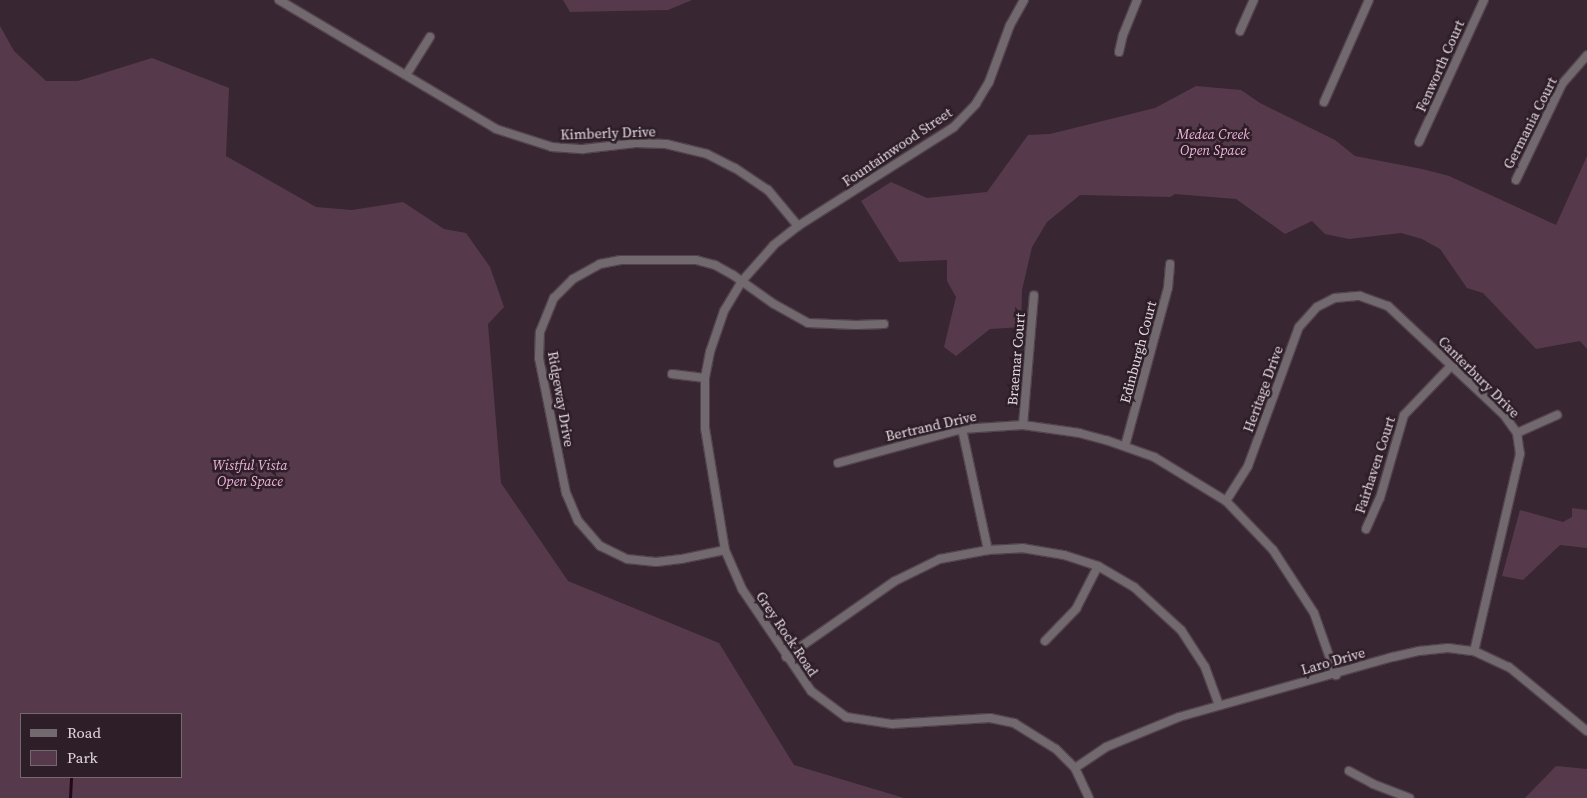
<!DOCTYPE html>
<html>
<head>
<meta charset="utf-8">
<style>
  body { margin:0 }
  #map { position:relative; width:1587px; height:798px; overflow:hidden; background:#382732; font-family:"Source Serif 4",serif }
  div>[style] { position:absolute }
  .green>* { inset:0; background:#563a4c }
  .stream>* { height:2.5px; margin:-1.25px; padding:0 1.25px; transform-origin:1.25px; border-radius:1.25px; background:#23081c }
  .roads { filter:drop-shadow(1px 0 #53434e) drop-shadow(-1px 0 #53434e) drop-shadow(0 1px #53434e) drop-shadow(0 -1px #53434e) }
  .minor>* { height:8px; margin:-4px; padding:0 4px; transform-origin:4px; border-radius:4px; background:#72696e }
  span { translate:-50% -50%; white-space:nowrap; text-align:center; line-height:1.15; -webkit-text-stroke:5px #2e1e28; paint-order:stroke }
  .street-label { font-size:14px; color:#e3d8df }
  .park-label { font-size:14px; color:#f1b5dc; font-style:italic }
  .legend { position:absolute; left:20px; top:713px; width:162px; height:65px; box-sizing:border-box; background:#2e1e28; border:1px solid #766871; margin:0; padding:6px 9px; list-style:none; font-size:15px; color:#e3d8df }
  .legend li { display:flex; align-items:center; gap:10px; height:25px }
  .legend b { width:25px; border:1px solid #766871 }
</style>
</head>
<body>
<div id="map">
  <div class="green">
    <i style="clip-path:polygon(563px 0,692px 0,668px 10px,570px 12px)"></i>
    <i style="clip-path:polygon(evenodd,0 26px,14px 51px,46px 81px,78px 81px,152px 58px,229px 88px,226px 156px,316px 207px,352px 210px,403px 202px,444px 229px,466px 233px,490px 267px,504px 307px,488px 324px,501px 483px,568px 581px,719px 643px,794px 765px,904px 798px,0 798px,0 26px,21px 714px,181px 714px,181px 777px,21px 777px,21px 714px)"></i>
    <i style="clip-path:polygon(1196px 86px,1241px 90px,1260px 103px,1335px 140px,1355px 156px,1422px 169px,1449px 176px,1556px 225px,1587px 156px,1587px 349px,1580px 341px,1536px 349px,1483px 293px,1467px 288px,1440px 249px,1422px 239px,1401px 233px,1349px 239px,1325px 234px,1312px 221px,1285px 234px,1236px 199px,1175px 194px,1170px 197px,1080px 195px,1047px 222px,1032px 247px,1022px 290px,1021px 327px,990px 329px,956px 356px,944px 347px,956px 297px,947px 281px,947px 260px,899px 262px,861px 201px,891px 182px,927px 198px,987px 192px,1028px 135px,1050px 134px,1155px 108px)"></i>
    <i style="clip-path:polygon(1572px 508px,1587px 510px,1587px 548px,1560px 545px,1523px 580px,1502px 576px,1520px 510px,1563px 522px,1572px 517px)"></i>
    <i style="clip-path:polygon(1556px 766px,1587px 769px,1587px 798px,1525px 798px)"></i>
  </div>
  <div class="stream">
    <i style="left:70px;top:798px;width:21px;rotate:-87deg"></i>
  </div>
  <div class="roads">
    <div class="minor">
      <i style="left:279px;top:0;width:252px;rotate:30.7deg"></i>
      <i style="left:496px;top:129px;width:59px;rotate:17.8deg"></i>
      <i style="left:552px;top:147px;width:31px;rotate:4deg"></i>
      <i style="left:583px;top:149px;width:53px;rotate:-6.5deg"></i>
      <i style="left:636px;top:143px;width:30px;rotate:2deg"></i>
      <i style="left:666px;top:144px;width:42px;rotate:13.7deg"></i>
      <i style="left:707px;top:154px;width:31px;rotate:27deg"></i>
      <i style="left:735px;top:168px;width:40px;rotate:34deg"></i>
      <i style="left:768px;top:190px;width:47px;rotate:50.2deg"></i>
      <i style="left:1024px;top:0;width:29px;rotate:119deg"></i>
      <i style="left:1010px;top:25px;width:61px;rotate:110.2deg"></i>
      <i style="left:989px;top:82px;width:26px;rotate:121deg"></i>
      <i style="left:976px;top:104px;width:32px;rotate:134deg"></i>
      <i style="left:954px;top:127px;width:185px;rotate:147.6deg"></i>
      <i style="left:798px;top:226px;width:31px;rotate:142deg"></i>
      <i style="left:774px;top:245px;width:48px;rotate:131.6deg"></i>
      <i style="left:742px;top:281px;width:35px;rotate:121deg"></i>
      <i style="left:724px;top:311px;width:43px;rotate:108.9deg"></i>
      <i style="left:710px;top:352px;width:26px;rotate:101deg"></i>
      <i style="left:705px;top:378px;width:50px;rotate:90deg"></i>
      <i style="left:705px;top:428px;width:124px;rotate:80.7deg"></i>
      <i style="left:725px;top:550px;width:43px;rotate:66.4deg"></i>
      <i style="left:742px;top:589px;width:123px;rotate:55.9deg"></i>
      <i style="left:811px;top:691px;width:44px;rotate:36.6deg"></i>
      <i style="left:846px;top:717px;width:47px;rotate:8.7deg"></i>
      <i style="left:892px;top:724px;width:98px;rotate:-3.5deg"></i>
      <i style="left:990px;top:718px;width:25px;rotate:12deg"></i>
      <i style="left:1014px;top:723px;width:49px;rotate:31.8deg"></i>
      <i style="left:1056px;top:749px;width:27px;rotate:45deg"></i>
      <i style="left:1075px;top:768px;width:33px;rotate:65deg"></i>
      <i style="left:1240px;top:31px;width:34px;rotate:-66deg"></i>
      <i style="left:1119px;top:52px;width:17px;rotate:-77deg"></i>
      <i style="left:1123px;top:35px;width:38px;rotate:-68deg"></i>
      <i style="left:406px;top:75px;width:45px;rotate:-57.7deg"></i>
      <i style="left:1324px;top:102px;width:111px;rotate:-66.2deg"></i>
      <i style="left:1419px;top:142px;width:156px;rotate:-65.4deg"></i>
      <i style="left:1516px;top:180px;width:106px;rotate:-64.4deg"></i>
      <i style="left:1562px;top:84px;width:38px;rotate:-49deg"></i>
      <i style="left:672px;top:374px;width:33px;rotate:7deg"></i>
      <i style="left:1023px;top:425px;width:130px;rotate:-85.2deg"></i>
      <i style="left:962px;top:429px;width:124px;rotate:77.9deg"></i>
      <i style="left:1517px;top:433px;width:44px;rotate:-24.2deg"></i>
      <i style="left:1125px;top:446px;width:164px;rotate:-74.8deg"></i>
      <i style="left:1168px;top:288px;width:24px;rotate:-85deg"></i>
      <i style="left:838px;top:463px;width:129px;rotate:-15.3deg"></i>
      <i style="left:962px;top:429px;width:61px;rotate:-3.8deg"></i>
      <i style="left:1023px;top:425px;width:57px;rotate:8.1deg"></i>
      <i style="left:1079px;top:433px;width:28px;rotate:15deg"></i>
      <i style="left:1106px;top:440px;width:51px;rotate:19.5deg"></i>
      <i style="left:1154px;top:457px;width:84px;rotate:31.4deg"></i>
      <i style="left:1226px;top:501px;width:68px;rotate:46.2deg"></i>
      <i style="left:1273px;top:550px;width:75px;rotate:56.9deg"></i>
      <i style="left:1314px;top:613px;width:66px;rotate:70.5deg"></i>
      <i style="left:1226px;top:501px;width:41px;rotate:-57.8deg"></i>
      <i style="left:1248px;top:466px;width:148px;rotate:-69.9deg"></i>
      <i style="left:1299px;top:327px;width:27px;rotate:-48deg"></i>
      <i style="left:1317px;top:307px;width:20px;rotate:-27deg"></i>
      <i style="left:1335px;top:298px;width:25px;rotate:-5deg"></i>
      <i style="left:1360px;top:296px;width:30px;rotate:20deg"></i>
      <i style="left:1388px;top:306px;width:159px;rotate:43.2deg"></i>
      <i style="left:1504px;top:415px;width:22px;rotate:54deg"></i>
      <i style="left:1517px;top:433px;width:21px;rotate:82deg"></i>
      <i style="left:1520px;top:454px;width:202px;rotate:103.1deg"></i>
      <i style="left:1366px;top:529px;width:34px;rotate:-66deg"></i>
      <i style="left:1380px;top:498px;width:86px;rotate:-73.9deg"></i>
      <i style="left:1404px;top:415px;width:66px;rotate:-46.2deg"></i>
      <i style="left:725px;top:550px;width:45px;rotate:168.4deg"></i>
      <i style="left:681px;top:559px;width:25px;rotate:173deg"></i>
      <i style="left:656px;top:562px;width:29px;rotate:-174deg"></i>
      <i style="left:627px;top:559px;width:30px;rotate:-154deg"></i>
      <i style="left:600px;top:546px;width:33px;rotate:-131deg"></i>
      <i style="left:578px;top:521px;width:30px;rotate:-113deg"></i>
      <i style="left:566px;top:493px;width:138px;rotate:-101.3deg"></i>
      <i style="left:539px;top:358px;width:26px;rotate:-88deg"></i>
      <i style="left:540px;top:332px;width:37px;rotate:-68deg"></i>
      <i style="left:554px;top:298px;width:27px;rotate:-45deg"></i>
      <i style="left:573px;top:279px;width:31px;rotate:-29deg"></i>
      <i style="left:600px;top:264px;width:21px;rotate:-11deg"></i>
      <i style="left:621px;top:260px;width:75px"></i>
      <i style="left:696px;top:260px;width:20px;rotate:15deg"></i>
      <i style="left:715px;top:265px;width:21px;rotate:29deg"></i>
      <i style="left:733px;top:275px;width:50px;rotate:35.3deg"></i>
      <i style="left:774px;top:304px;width:39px;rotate:29deg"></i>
      <i style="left:808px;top:323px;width:48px;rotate:2.4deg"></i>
      <i style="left:856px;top:325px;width:28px;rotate:-2deg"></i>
      <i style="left:1045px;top:641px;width:45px;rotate:-45.9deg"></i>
      <i style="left:1076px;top:609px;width:48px;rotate:-62.9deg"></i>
      <i style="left:786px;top:657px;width:133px;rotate:-34.9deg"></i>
      <i style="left:895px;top:581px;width:50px;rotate:-26.1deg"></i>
      <i style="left:940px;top:559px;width:49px;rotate:-10.6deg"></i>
      <i style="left:988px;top:550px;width:34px;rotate:-3deg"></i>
      <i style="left:1022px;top:548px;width:43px;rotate:9.5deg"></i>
      <i style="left:1064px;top:555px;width:36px;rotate:18deg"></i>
      <i style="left:1098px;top:566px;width:42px;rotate:30.3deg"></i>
      <i style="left:1134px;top:587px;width:64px;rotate:42.5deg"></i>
      <i style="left:1181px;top:630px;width:44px;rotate:57deg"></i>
      <i style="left:1205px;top:667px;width:40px;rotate:69.8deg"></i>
      <i style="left:1075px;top:768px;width:37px;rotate:-34deg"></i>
      <i style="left:1106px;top:747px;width:79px;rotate:-22.3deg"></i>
      <i style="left:1179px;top:717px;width:222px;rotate:-15.7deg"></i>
      <i style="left:1393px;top:657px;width:27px;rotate:-13deg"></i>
      <i style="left:1419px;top:651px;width:29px;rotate:-6deg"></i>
      <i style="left:1448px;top:648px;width:26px;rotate:7deg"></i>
      <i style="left:1474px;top:651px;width:38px;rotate:25deg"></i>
      <i style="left:1509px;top:667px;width:101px;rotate:39.4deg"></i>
      <i style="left:1349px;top:771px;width:27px;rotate:28deg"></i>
      <i style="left:1373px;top:784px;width:39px;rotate:21deg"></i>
    </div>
  </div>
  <div class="street-label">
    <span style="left:1440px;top:66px;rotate:-66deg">Fenworth Court</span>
    <span style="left:1530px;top:123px;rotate:-63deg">Germania Court</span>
    <span style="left:608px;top:133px;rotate:-2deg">Kimberly Drive</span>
    <span style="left:897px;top:147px;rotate:-34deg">Fountainwood Street</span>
    <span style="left:1138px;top:352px;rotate:-75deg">Edinburgh Court</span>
    <span style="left:1016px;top:359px;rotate:-85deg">Braemar Court</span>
    <span style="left:1479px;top:377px;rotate:45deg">Canterbury Drive</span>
    <span style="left:1263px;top:389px;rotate:-70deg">Heritage Drive</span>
    <span style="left:561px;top:399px;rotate:80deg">Ridgeway Drive</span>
    <span style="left:931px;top:426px;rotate:-13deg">Bertrand Drive</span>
    <span style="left:1375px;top:465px;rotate:-72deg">Fairhaven Court</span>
    <span style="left:787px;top:634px;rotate:56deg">Grey Rock Road</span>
    <span style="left:1333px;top:661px;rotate:-16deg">Laro Drive</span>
  </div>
  <div class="park-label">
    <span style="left:1213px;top:142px">Medea Creek<br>Open Space</span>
    <span style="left:250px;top:473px">Wistful Vista<br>Open Space</span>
  </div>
  <ul class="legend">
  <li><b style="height:6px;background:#72696e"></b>Road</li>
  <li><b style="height:14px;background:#563a4c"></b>Park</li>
  </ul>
</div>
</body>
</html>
